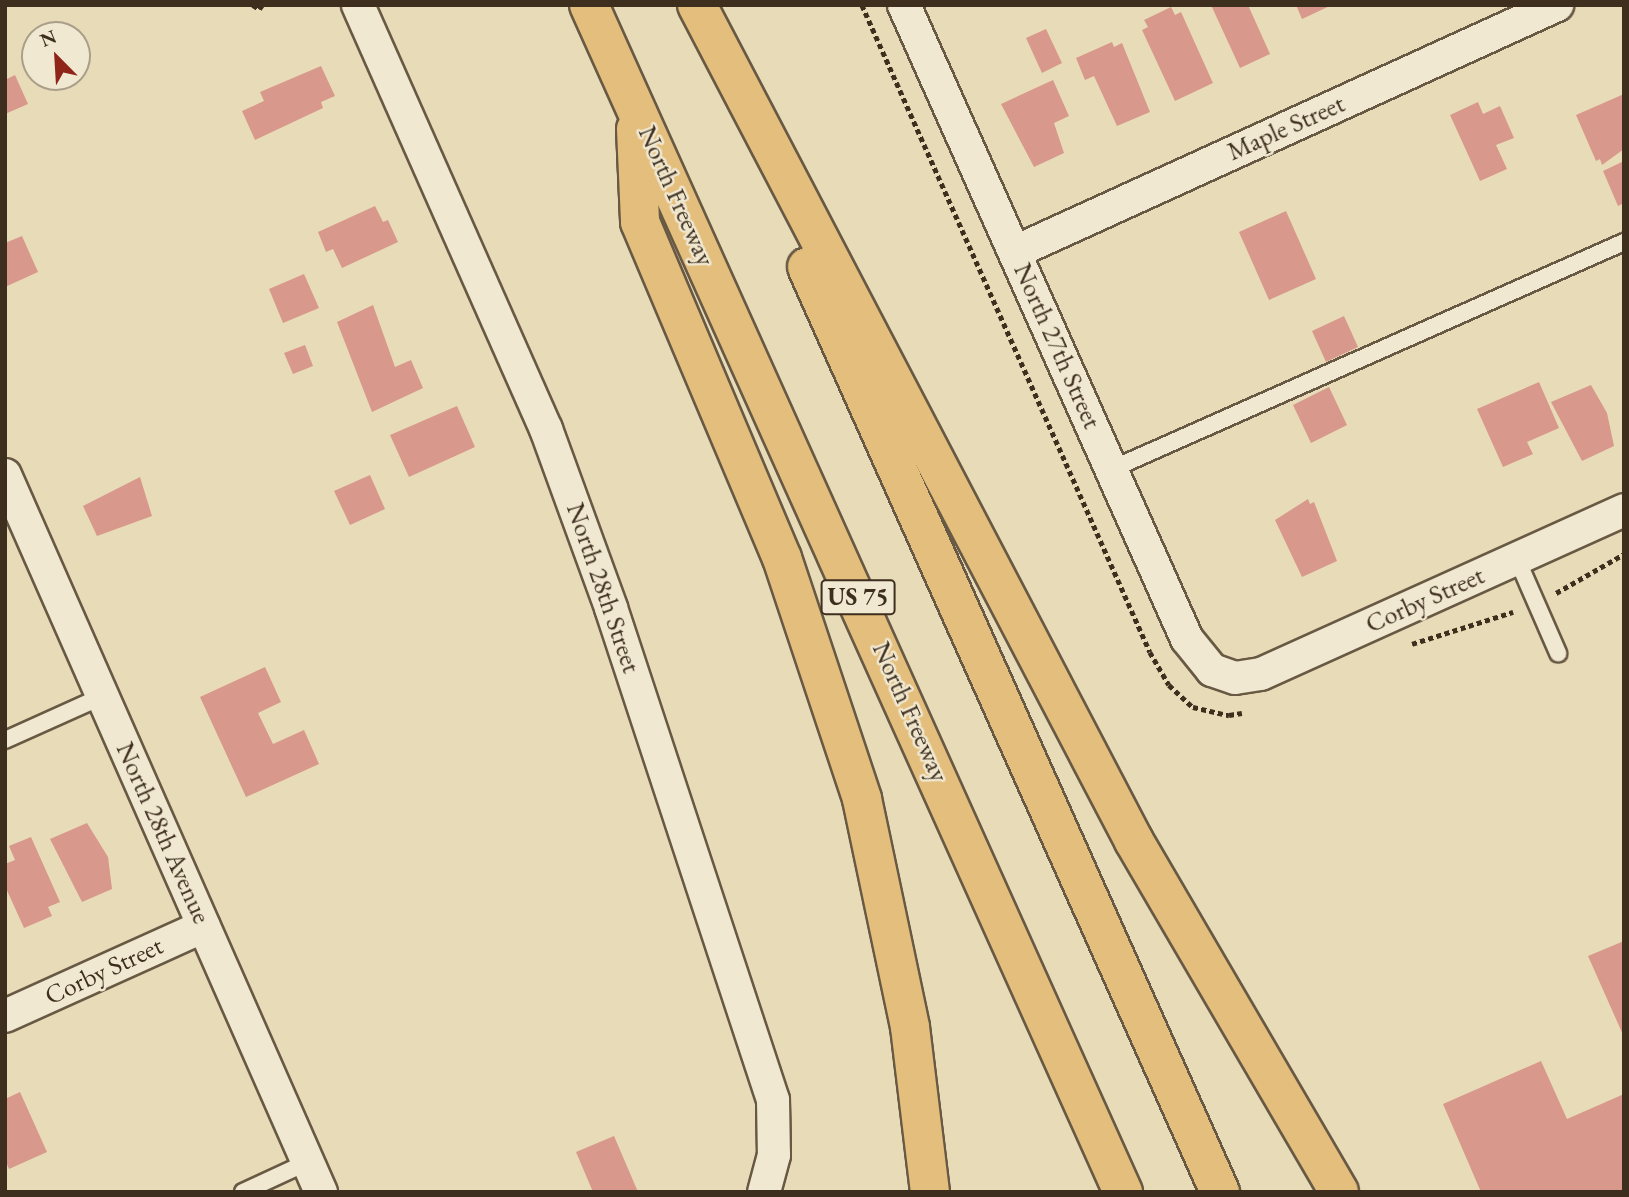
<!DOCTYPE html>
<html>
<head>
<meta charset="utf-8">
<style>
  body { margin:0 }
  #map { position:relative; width:1629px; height:1197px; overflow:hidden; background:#e8dbb7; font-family:"EB Garamond",serif }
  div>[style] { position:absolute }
  .building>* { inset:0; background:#d8998c }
  .path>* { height:4.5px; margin-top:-2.25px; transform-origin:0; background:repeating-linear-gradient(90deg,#3e2e1e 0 5px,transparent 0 8.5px) }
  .roads { filter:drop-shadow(2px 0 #685944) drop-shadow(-2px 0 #685944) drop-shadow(0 2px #685944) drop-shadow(0 -2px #685944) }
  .service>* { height:16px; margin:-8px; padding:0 8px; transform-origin:8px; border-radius:8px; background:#f0e8d0 }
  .minor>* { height:32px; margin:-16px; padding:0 16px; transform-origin:16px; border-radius:16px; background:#f0e8d0 }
  .motorway>* { height:38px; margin:-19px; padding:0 19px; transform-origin:19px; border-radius:19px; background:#e4be7c }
  span { translate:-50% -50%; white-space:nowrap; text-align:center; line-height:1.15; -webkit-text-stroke:5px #f0e8d0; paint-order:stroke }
  .shield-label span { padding:2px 5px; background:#f0e8d0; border:2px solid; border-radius:5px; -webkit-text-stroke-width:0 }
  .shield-label { font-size:24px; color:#3e2e1e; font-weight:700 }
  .street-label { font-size:26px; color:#3e2e1e }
  .frame { position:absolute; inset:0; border:7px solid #3e2e1e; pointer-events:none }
  .north { position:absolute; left:21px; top:21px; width:70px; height:70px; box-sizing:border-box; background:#f0e8d0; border:2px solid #a99e89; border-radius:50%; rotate:336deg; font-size:19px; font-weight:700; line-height:28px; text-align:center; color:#3e2e1e }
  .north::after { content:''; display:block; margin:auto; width:24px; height:32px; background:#8f2418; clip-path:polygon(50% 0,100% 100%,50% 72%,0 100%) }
</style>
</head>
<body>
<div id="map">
  <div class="building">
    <i style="clip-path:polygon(1211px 5px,1248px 5px,1270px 54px,1240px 68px)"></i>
    <i style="clip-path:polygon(1296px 5px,1332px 5px,1302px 19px)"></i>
    <i style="clip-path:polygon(1171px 7px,1175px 15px,1181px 12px,1213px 83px,1175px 101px,1142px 30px,1148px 27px,1144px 20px)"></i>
    <i style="clip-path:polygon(1046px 29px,1062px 63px,1042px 73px,1026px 38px)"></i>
    <i style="clip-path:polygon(1112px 42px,1114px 47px,1122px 43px,1150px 112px,1117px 126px,1094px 76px,1085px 80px,1076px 58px)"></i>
    <i style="clip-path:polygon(321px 66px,335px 96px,321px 102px,323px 108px,255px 140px,242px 111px,264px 101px,260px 92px)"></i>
    <i style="clip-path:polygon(15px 75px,28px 104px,5px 114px,5px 80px)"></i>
    <i style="clip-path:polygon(1053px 80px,1069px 116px,1054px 123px,1064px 153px,1034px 167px,1001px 104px)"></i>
    <i style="clip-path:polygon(1624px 94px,1624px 149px,1602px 165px,1600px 159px,1596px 161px,1576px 115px)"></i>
    <i style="clip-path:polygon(1478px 102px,1483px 114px,1500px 106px,1514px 138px,1496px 145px,1507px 169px,1480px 181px,1450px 115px)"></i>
    <i style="clip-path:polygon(1624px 161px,1624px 203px,1618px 206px,1603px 171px)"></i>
    <i style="clip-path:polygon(375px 206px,383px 222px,388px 220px,398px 242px,342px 268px,333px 249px,326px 252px,318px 232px)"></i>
    <i style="clip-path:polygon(1286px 211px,1316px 279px,1269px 300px,1239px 232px)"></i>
    <i style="clip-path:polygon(22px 236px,38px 272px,5px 287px,5px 243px)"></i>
    <i style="clip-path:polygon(304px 274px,319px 308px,283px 323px,269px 289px)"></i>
    <i style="clip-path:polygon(373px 305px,395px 367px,411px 360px,423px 388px,372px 412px,337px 322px)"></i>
    <i style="clip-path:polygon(1344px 316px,1358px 347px,1326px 362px,1312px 331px)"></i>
    <i style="clip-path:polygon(305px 345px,313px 366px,293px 374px,284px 353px)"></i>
    <i style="clip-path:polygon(1539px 382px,1559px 428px,1527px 442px,1533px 454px,1503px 467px,1477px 409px)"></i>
    <i style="clip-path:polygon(1591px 385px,1607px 413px,1614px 446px,1582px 461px,1551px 402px)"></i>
    <i style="clip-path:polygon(1329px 387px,1347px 425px,1311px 443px,1293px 405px)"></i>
    <i style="clip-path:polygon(457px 406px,475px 447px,409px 477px,390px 435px)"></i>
    <i style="clip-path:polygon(370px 475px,385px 509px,350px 525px,334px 491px)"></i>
    <i style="clip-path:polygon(140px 477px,152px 516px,97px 536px,83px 506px)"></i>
    <i style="clip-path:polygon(1308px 499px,1310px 504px,1314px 502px,1337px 561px,1302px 577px,1275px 520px)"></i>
    <i style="clip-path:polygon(265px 667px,281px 702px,258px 713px,273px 744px,304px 730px,319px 764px,246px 797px,200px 697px)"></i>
    <i style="clip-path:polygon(87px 823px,108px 857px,112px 889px,82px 902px,50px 839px)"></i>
    <i style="clip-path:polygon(31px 837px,60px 902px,48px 907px,52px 916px,24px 928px,5px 886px,5px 864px,15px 860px,9px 846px)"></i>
    <i style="clip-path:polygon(1624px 941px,1624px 1037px,1588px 956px)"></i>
    <i style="clip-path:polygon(1541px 1061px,1567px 1119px,1624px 1094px,1624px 1192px,1481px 1192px,1443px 1104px)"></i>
    <i style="clip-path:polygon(20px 1092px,47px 1152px,9px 1169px,5px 1160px,5px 1099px)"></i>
    <i style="clip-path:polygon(614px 1136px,638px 1192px,593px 1192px,576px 1152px)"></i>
  </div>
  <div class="path">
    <i style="left:253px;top:5px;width:7px;rotate:34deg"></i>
    <i style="left:259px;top:9px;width:5px;rotate:-53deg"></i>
    <i style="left:862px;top:5px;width:708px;rotate:66deg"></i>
    <i style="left:1150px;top:652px;width:38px;rotate:60deg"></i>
    <i style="left:1169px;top:685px;width:33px;rotate:43deg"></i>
    <i style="left:1193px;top:707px;width:37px;rotate:13deg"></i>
    <i style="left:1229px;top:715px;width:13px;rotate:-9deg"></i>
    <i style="left:1556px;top:593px;width:78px;rotate:-29.8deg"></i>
    <i style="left:1412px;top:644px;width:106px;rotate:-17.6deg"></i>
  </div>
  <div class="roads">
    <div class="service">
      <i style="left:1112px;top:469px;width:560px;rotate:-23.91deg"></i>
      <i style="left:1517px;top:559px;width:103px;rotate:66.4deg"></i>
      <i style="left:5px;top:740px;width:107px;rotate:-24.2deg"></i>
      <i style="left:243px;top:1192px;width:72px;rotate:-24.8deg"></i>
    </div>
    <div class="minor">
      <i style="left:358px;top:5px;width:464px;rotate:66.1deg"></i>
      <i style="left:546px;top:429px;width:190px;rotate:70deg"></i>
      <i style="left:611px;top:608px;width:518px;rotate:71.77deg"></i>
      <i style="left:773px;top:1100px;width:55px;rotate:89deg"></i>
      <i style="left:774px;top:1155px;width:38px;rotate:105deg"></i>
      <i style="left:904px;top:5px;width:694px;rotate:65.95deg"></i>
      <i style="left:1187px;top:639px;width:40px;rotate:51deg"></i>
      <i style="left:1212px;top:670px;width:24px;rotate:19deg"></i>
      <i style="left:1235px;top:678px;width:26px;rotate:-9deg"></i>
      <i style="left:1261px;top:674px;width:398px;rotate:-24.3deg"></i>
      <i style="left:1015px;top:252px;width:596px;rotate:-24.5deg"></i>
      <i style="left:5px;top:475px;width:784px;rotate:66.22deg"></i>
      <i style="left:5px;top:1016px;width:218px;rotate:-24.3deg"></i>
    </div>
    <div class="motorway">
      <i style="left:589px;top:5px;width:1302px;rotate:65.78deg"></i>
      <i style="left:697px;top:5px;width:943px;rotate:62.4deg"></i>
      <i style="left:1134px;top:841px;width:406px;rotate:59.7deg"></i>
      <i style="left:636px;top:129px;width:93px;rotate:87.5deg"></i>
      <i style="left:640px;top:222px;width:365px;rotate:67.1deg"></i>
      <i style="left:782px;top:558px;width:254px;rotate:71.6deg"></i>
      <i style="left:862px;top:799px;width:233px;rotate:78.1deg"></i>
      <i style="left:910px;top:1027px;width:166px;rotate:83.1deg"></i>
      <i style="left:807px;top:267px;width:1013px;rotate:65.94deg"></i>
    </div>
  </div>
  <div class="shield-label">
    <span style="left:858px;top:597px">US 75</span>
  </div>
  <div class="street-label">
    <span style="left:1286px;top:128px;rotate:-24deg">Maple Street</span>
    <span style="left:676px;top:196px;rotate:66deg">North Freeway</span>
    <span style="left:1057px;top:346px;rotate:66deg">North 27th Street</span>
    <span style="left:603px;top:588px;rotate:71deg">North 28th Street</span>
    <span style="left:1425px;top:600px;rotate:-24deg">Corby Street</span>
    <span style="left:910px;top:712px;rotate:66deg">North Freeway</span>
    <span style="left:163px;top:833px;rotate:66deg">North 28th Avenue</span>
    <span style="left:104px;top:971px;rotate:-25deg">Corby Street</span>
  </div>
  <div class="frame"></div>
  <div class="north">N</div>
</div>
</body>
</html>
